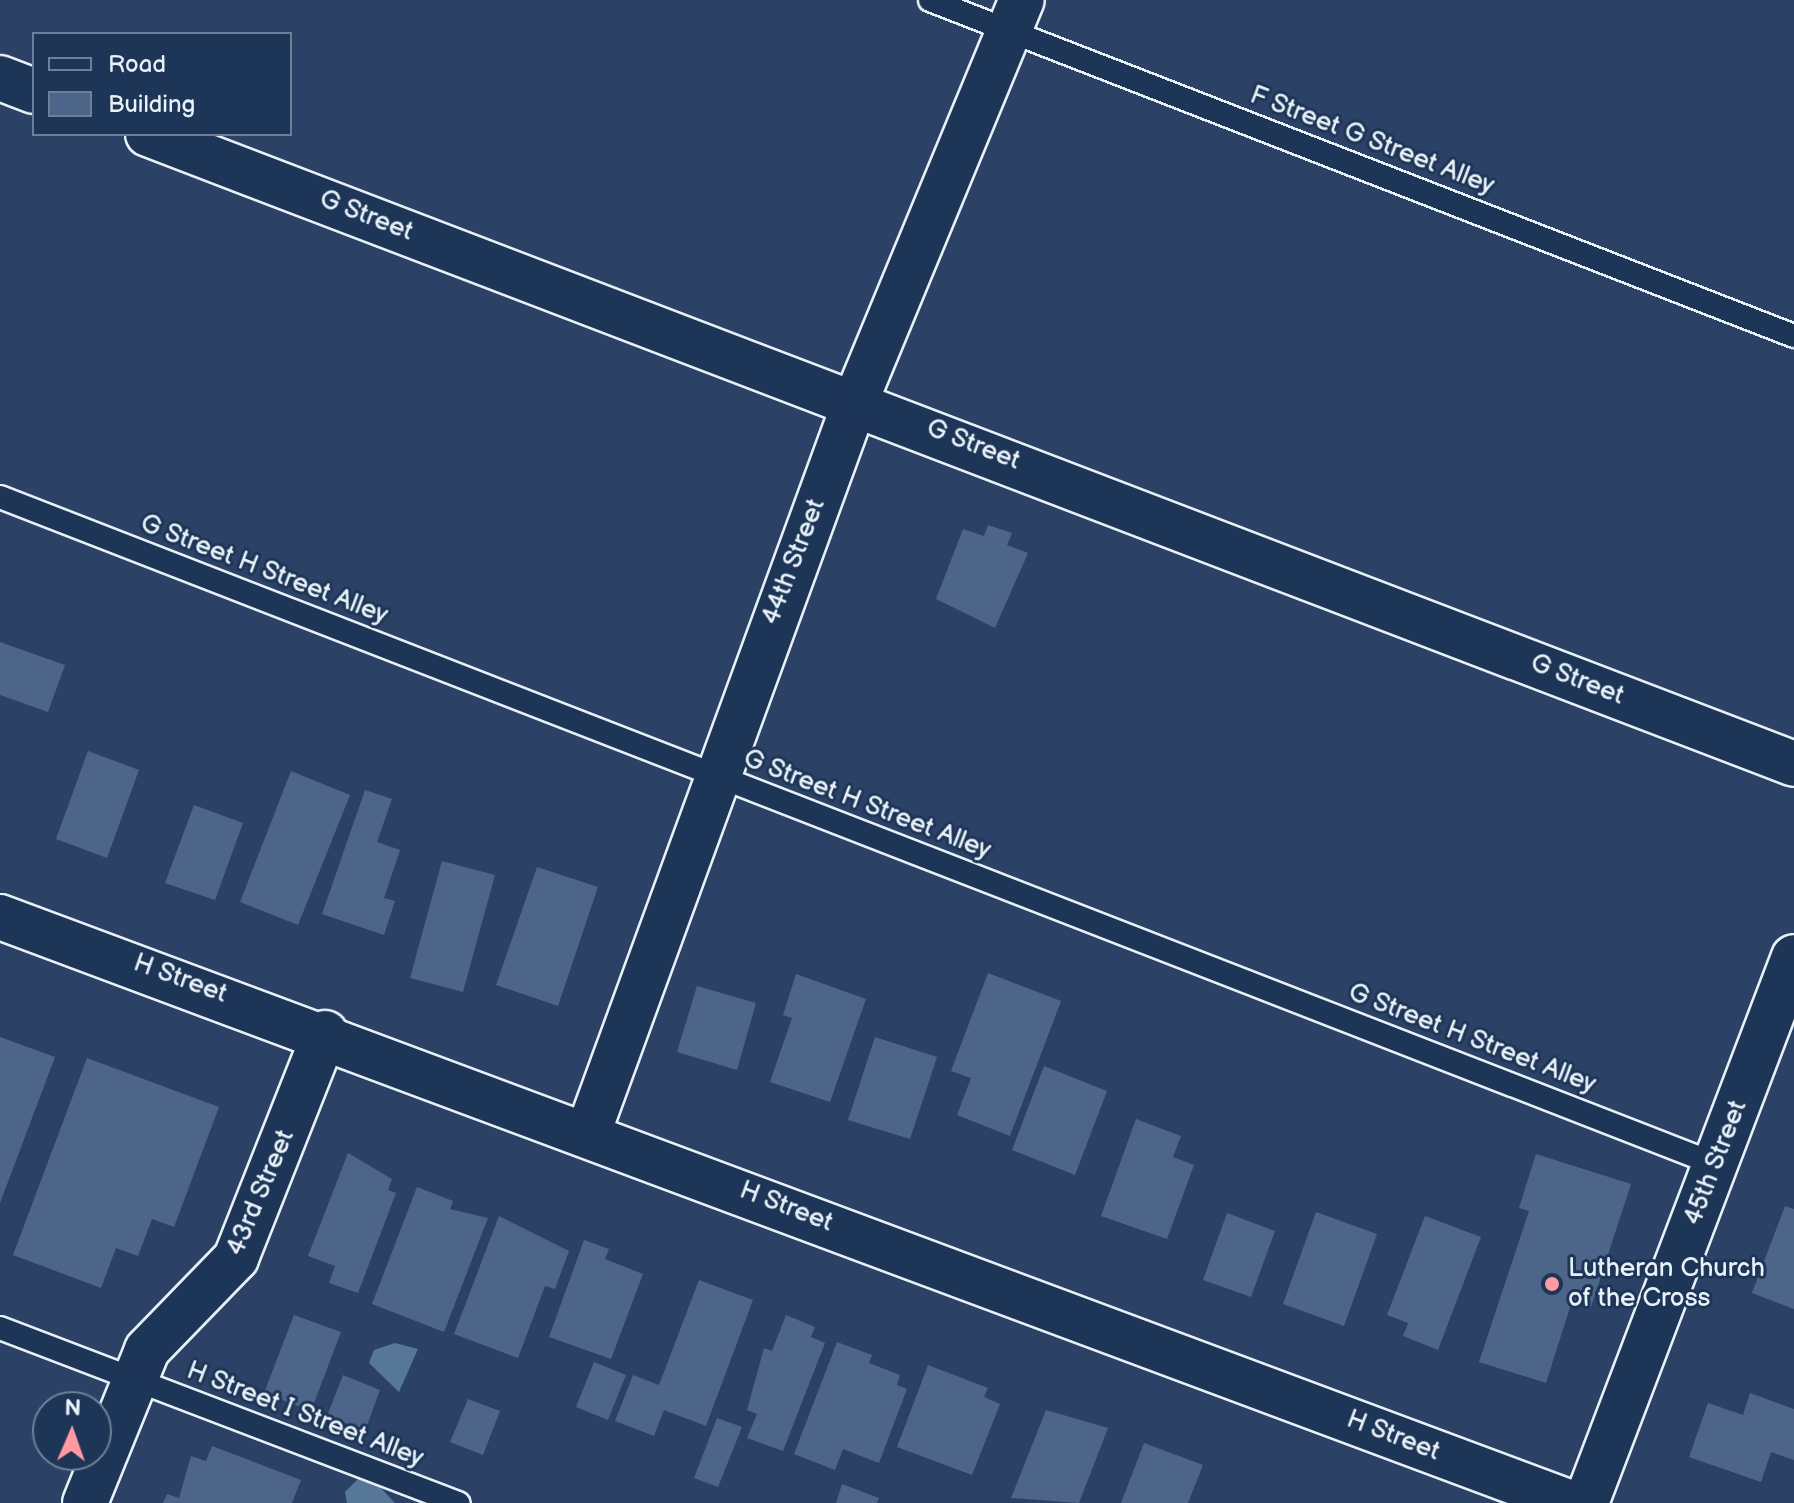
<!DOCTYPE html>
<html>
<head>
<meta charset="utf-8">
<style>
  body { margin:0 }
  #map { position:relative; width:1794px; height:1503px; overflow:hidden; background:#2b4266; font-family:"Balsamiq Sans",sans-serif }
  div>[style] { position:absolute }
  .water>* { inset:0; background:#567798 }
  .building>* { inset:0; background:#4e658a }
  .roads { filter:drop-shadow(2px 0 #e8f1f8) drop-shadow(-2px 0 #e8f1f8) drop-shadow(0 2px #e8f1f8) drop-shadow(0 -2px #e8f1f8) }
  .lane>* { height:22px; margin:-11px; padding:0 11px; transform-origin:11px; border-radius:11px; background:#1d3557 }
  .street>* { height:44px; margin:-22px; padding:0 22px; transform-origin:22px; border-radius:22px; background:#1d3557 }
  .secondary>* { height:44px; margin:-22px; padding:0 22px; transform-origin:22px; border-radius:22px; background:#1d3557 }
  .dots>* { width:22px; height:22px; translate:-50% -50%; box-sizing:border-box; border:4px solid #1d3557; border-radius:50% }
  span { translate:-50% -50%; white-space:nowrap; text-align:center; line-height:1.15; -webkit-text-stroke:6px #1d3557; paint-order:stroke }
  .street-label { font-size:26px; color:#e8f1f8 }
  .poi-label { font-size:26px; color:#e8f1f8 }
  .left { translate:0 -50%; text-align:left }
  .legend { position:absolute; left:32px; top:32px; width:260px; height:104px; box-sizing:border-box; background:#1d3557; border:2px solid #6e8097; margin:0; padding:10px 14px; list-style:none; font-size:24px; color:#e8f1f8 }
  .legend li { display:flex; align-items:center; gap:16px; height:40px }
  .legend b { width:40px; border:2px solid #6e8097 }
  .north { position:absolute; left:32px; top:1391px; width:80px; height:80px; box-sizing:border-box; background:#1d3557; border:2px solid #6e8097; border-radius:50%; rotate:2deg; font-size:22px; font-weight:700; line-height:32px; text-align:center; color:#e8f1f8 }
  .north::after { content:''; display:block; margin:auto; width:28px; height:36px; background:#ff9aa2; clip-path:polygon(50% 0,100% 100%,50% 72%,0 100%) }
</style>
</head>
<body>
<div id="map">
  <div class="water">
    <i style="clip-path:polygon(395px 1343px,418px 1349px,399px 1392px,369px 1363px,374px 1350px)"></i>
    <i style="clip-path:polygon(358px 1479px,379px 1486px,395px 1503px,347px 1503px,345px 1492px)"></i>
  </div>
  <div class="building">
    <i style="clip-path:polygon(988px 525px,1012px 533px,1007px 545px,1028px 553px,995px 628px,936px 599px,963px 529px,984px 536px)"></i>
    <i style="clip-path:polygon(0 642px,65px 665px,48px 712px,0 695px)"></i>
    <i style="clip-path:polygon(88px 751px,139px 770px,107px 858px,56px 839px)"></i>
    <i style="clip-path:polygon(291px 771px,350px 795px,298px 925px,240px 902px)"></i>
    <i style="clip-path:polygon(365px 790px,392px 799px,377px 842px,400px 850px,384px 898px,395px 901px,384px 935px,322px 914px)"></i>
    <i style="clip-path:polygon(194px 805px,243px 823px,215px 900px,165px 883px)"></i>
    <i style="clip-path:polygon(442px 861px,495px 875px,463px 992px,410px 978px)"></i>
    <i style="clip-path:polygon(537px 867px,598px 887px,558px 1006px,496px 985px)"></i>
    <i style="clip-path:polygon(988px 973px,1061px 1001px,1010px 1136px,957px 1115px,971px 1078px,951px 1071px)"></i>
    <i style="clip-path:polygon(796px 974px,866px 999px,830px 1102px,770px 1082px,792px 1018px,783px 1015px)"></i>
    <i style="clip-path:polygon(697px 986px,756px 1003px,737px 1070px,677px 1052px)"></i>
    <i style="clip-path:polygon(0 1037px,55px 1057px,0 1203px)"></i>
    <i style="clip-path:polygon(875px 1037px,937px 1057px,910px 1139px,848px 1120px)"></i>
    <i style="clip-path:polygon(87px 1058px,219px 1107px,174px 1227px,152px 1219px,138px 1256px,116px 1248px,101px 1288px,13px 1255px)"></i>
    <i style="clip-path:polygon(1044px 1066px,1107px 1091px,1075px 1175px,1012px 1150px)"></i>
    <i style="clip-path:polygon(1136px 1119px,1181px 1136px,1173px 1157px,1194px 1165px,1167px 1239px,1101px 1216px)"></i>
    <i style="clip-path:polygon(348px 1153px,392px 1179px,388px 1190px,396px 1193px,358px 1293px,329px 1283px,335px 1266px,308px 1256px)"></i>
    <i style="clip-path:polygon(1536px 1154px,1631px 1184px,1591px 1307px,1572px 1301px,1546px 1383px,1479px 1362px,1529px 1211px,1519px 1208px)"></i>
    <i style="clip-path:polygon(417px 1187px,453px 1201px,450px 1209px,488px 1218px,444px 1332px,372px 1304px)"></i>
    <i style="clip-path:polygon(1785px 1206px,1794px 1209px,1794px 1309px,1752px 1293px)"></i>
    <i style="clip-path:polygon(1316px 1212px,1377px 1234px,1344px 1326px,1283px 1304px)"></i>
    <i style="clip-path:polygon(1227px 1213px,1275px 1231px,1251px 1297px,1203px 1280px)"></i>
    <i style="clip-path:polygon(499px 1216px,569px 1251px,555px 1289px,545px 1286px,518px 1358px,454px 1334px)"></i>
    <i style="clip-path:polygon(1425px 1216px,1481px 1237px,1438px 1350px,1403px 1336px,1408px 1323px,1387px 1315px)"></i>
    <i style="clip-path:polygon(584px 1240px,609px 1249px,605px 1259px,643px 1274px,611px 1359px,549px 1337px)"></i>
    <i style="clip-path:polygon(699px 1280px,753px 1300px,706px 1426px,664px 1410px,654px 1436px,615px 1421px,633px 1375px,659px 1385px)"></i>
    <i style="clip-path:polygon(294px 1315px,341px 1332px,311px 1411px,264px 1393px)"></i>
    <i style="clip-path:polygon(786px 1315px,815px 1327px,811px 1337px,825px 1343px,783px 1451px,747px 1438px,757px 1414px,747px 1410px,764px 1348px,772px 1351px)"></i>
    <i style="clip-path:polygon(837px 1342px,872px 1355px,869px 1363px,900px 1375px,897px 1385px,907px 1389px,879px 1463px,843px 1449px,835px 1470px,794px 1454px)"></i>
    <i style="clip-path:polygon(594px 1362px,626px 1375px,608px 1420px,576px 1407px)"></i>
    <i style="clip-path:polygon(928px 1365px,988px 1388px,984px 1397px,1000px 1404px,972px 1475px,897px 1447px)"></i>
    <i style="clip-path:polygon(343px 1375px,380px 1390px,365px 1431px,327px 1416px)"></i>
    <i style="clip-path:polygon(1750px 1393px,1794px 1409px,1794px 1460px,1771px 1452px,1761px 1482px,1689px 1457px,1708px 1403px,1743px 1415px)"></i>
    <i style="clip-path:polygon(468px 1399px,500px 1411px,483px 1455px,450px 1442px)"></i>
    <i style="clip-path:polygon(1046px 1410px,1108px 1428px,1079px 1503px,1011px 1498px)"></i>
    <i style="clip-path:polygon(717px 1418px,742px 1427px,718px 1487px,694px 1478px)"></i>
    <i style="clip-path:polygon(1144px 1443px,1203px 1465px,1188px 1503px,1121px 1503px)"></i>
    <i style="clip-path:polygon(212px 1446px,301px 1480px,292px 1503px,163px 1503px,167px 1494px,179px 1498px,191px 1456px,206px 1461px)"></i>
    <i style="clip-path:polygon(842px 1484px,879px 1498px,877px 1503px,836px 1503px)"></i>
  </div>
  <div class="roads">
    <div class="lane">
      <i style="left:930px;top:0;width:927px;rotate:21.25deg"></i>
      <i style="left:0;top:497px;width:1840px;rotate:21.25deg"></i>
      <i style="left:0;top:1328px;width:491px;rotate:20.9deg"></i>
    </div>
    <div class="street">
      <i style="left:0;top:78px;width:36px;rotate:21deg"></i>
      <i style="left:148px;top:134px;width:1762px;rotate:20.94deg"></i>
      <i style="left:588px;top:1133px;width:780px;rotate:-69.92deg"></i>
      <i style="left:856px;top:400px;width:433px;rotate:-67.5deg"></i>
      <i style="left:85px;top:1503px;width:165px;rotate:-67.9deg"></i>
      <i style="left:147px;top:1350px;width:128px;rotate:-45.9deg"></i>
      <i style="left:236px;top:1258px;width:242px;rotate:-68.4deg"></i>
      <i style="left:1586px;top:1503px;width:584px;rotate:-69.15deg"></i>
    </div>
    <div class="secondary">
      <i style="left:0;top:917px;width:1677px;rotate:20.46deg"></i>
    </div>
  </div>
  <div class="dots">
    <i style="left:1552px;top:1284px;background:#ff9aa2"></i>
  </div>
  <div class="street-label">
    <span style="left:1372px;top:141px;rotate:21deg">F Street G Street Alley</span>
    <span style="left:366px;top:216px;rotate:21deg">G Street</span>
    <span style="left:973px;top:445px;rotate:21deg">G Street</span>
    <span style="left:794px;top:562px;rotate:-69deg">44th Street</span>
    <span style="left:264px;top:570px;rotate:21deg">G Street H Street Alley</span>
    <span style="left:1577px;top:680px;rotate:21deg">G Street</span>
    <span style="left:867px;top:805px;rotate:21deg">G Street H Street Alley</span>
    <span style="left:180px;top:979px;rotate:20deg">H Street</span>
    <span style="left:1472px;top:1039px;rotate:21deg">G Street H Street Alley</span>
    <span style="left:1716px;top:1163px;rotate:-69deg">45th Street</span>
    <span style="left:261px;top:1193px;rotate:-67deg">43rd Street</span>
    <span style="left:786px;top:1207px;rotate:21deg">H Street</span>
    <span style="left:305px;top:1415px;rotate:21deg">H Street I Street Alley</span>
    <span style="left:1393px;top:1436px;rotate:21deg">H Street</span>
  </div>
  <div class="poi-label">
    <span class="left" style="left:1568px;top:1284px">Lutheran Church<br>of the Cross</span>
  </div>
  <ul class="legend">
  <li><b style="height:10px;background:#1d3557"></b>Road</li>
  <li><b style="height:22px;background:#4e658a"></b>Building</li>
  </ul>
  <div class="north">N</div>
</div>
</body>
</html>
